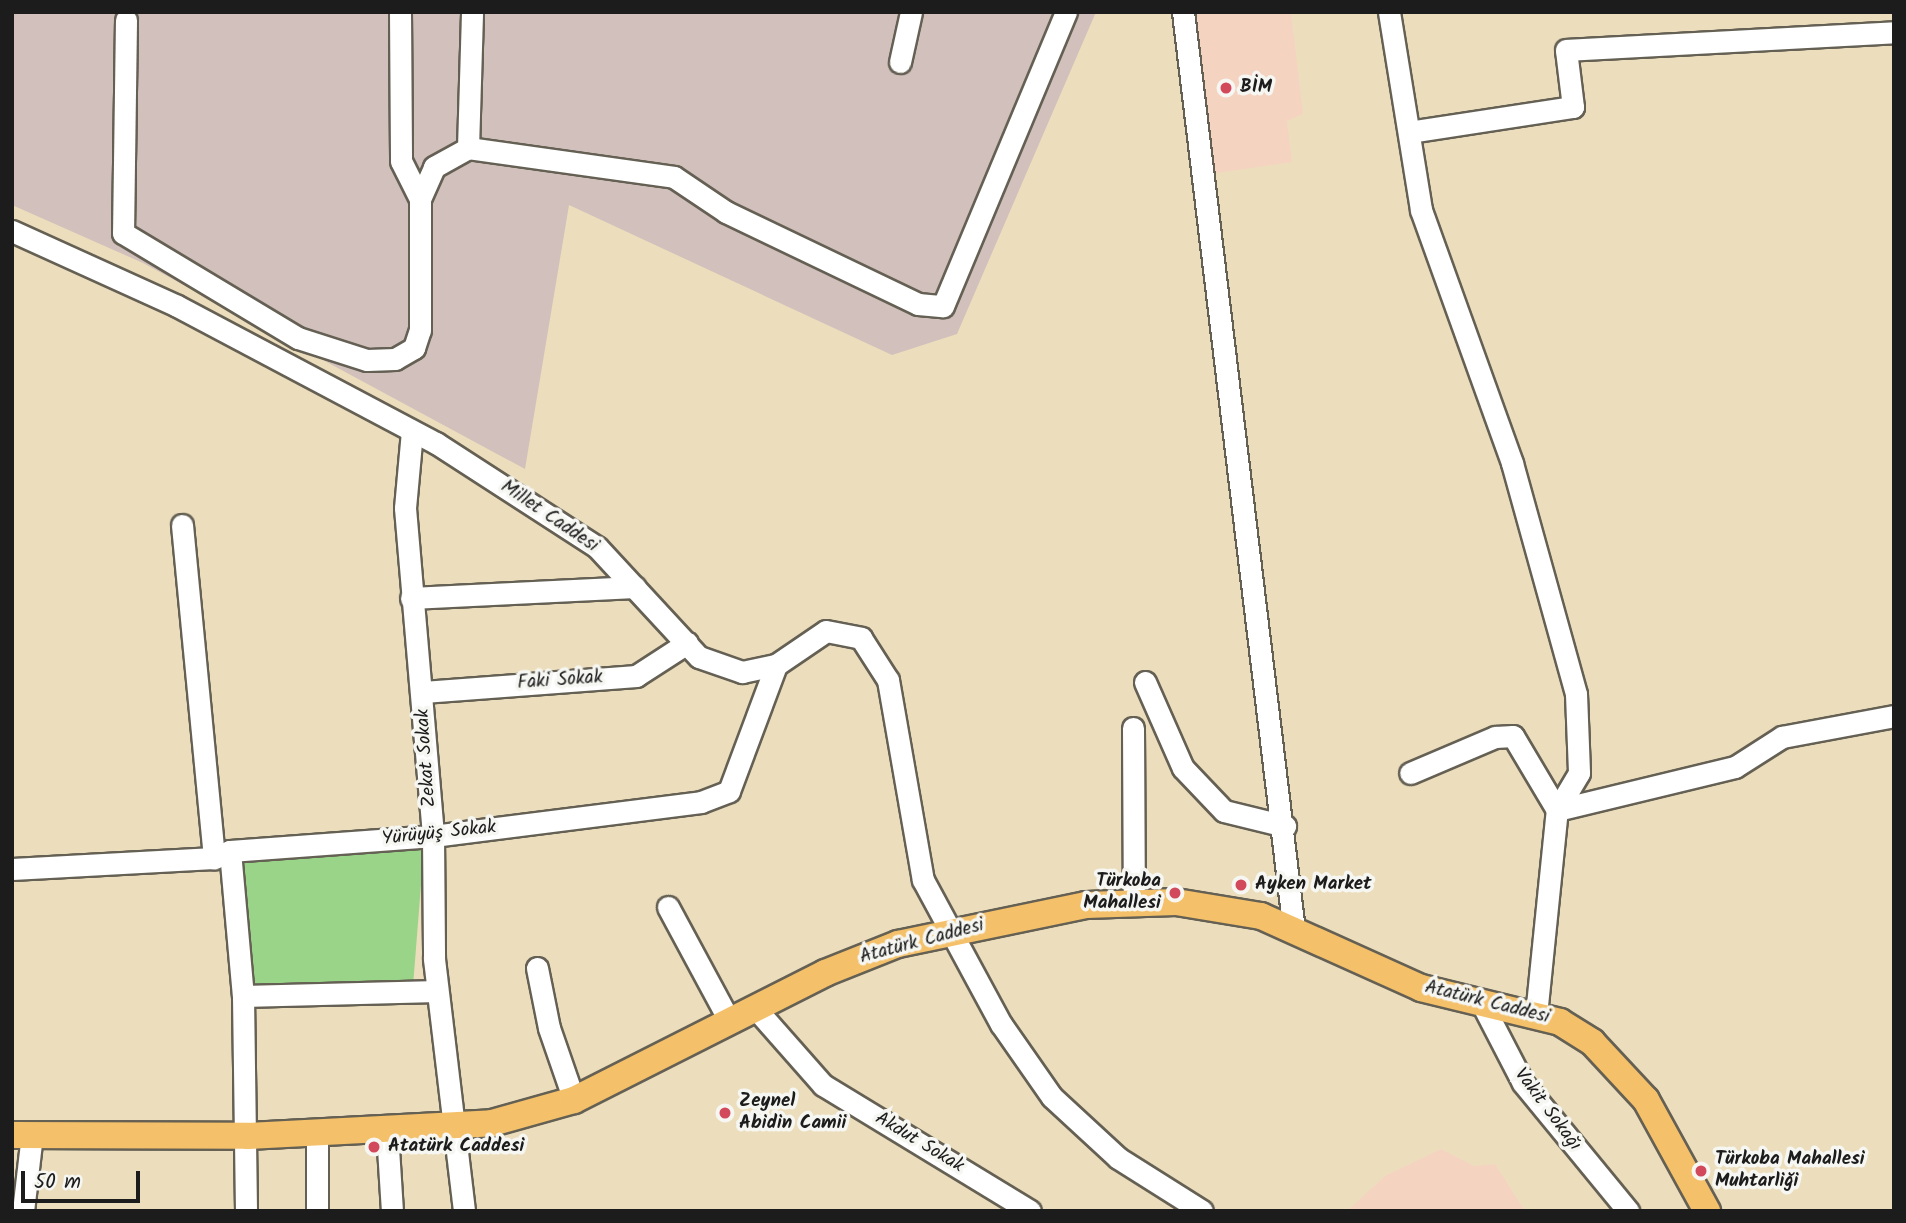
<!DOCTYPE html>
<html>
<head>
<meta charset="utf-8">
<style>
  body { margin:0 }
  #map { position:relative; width:1906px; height:1223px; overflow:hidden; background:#ecdebc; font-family:Kalam,sans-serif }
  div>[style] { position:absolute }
  .built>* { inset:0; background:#f5d3c1 }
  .industrial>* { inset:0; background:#d1c0bc }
  .green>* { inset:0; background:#99d488 }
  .roads { filter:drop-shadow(2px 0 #656054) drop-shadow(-2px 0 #656054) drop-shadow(0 2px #656054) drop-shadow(0 -2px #656054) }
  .minor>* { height:21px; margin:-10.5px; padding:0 10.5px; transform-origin:10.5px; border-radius:10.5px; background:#fff }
  .major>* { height:26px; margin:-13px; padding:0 13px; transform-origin:13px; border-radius:13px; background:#f4c16a }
  .dots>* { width:19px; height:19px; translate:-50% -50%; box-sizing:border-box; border:4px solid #f6f6f2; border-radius:50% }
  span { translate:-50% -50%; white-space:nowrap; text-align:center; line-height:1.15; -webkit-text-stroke:7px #f6f6f2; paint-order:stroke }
  .poi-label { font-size:19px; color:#1c1c1c; font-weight:700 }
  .left { translate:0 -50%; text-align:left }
  .right { translate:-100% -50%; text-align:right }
  .street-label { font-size:19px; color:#1c1c1c }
  .frame { position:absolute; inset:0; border:14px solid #1c1c1c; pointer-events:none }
  .scale { position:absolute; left:21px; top:1171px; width:119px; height:32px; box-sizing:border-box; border:4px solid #1c1c1c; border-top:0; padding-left:9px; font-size:21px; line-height:24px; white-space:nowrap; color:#1c1c1c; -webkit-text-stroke:5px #f6f6f2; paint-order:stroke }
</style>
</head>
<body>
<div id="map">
  <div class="built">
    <i style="clip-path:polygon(1195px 12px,1291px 12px,1303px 114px,1287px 121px,1292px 162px,1211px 174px)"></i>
    <i style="clip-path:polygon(1441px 1149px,1474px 1166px,1495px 1164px,1525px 1211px,1347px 1211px,1385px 1176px)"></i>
  </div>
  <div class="industrial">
    <i style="clip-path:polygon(12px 12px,1096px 12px,957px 334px,892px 355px,569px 205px,525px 469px,143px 263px,12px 205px)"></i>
  </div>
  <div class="green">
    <i style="clip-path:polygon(424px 847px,413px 986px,245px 990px,243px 854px)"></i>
  </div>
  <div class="roads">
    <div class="minor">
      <i style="left:400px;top:12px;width:149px;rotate:89.6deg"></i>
      <i style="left:401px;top:161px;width:42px;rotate:63.4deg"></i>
      <i style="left:1183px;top:12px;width:926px;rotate:83.11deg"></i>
      <i style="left:1389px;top:12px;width:201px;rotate:80.8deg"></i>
      <i style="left:1421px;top:210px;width:269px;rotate:70.2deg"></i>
      <i style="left:1512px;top:463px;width:240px;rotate:74.5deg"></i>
      <i style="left:1576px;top:694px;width:79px;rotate:87.8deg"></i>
      <i style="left:1579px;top:773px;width:43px;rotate:120.7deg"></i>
      <i style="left:1557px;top:810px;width:86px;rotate:-120.7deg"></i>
      <i style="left:1513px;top:736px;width:18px;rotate:177deg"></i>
      <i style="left:1495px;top:737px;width:92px;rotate:157deg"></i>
      <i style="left:126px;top:20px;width:213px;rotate:90.8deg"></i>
      <i style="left:123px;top:233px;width:204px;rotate:31deg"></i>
      <i style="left:298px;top:338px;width:72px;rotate:17.7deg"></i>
      <i style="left:367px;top:360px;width:28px;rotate:-2deg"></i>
      <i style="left:395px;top:359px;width:22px;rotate:-30deg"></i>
      <i style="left:414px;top:348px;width:19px;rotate:-72deg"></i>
      <i style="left:420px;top:330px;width:131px;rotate:-90deg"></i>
      <i style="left:420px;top:199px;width:35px;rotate:-66deg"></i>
      <i style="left:434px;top:167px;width:39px;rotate:-29deg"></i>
      <i style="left:468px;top:148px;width:208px;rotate:8deg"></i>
      <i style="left:674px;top:177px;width:63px;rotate:33.9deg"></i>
      <i style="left:726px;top:212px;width:213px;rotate:25.6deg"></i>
      <i style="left:918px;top:304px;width:25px;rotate:5deg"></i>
      <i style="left:943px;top:306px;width:319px;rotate:-67.3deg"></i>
      <i style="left:900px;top:62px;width:51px;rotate:-77.6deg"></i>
      <i style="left:1409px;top:132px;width:166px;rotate:-8.7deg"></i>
      <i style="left:1573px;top:107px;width:57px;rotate:-97deg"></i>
      <i style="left:1566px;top:50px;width:328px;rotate:-3.1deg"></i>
      <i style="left:468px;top:148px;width:136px;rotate:-88.3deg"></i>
      <i style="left:12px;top:231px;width:181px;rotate:24.4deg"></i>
      <i style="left:177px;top:306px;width:293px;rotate:27.9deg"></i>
      <i style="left:436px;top:443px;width:192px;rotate:32.9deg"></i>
      <i style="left:597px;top:547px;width:150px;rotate:47.2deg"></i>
      <i style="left:699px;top:657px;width:46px;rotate:19.2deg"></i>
      <i style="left:742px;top:672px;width:35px;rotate:-12deg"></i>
      <i style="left:776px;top:665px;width:60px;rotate:-34.2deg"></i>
      <i style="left:826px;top:631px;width:36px;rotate:11deg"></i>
      <i style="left:861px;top:638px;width:50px;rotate:57.3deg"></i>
      <i style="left:888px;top:680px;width:203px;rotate:80.1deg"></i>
      <i style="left:923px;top:880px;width:164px;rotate:61.6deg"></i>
      <i style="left:1001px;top:1024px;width:89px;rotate:55.1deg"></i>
      <i style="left:1052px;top:1097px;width:90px;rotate:42.7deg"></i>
      <i style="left:1118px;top:1158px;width:99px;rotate:32.2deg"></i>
      <i style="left:412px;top:431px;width:77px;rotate:95.2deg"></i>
      <i style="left:405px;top:508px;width:329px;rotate:85.1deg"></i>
      <i style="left:433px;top:836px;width:123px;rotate:89.5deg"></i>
      <i style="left:434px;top:959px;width:254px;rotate:83.2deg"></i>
      <i style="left:182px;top:525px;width:335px;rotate:84.5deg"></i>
      <i style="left:411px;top:598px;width:224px;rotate:-2.8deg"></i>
      <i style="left:1145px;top:682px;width:94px;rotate:66.2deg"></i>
      <i style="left:1183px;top:768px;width:59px;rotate:46.4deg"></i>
      <i style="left:1224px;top:811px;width:63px;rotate:13.8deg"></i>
      <i style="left:423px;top:692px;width:214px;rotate:-4.3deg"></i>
      <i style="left:636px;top:676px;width:61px;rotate:-32.9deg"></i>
      <i style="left:1133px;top:728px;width:172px;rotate:89.7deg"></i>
      <i style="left:230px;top:851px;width:146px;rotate:84.9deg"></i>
      <i style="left:243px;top:996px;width:215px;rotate:89.2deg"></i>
      <i style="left:12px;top:869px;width:202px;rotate:-3.1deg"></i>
      <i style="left:214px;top:858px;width:17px;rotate:-24deg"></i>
      <i style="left:230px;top:851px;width:204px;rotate:-4.2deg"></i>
      <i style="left:433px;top:836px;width:270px;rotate:-7.2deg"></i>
      <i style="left:701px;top:802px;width:30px;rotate:-21deg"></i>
      <i style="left:729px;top:791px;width:134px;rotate:-69.5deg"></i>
      <i style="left:668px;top:907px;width:131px;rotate:61.7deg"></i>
      <i style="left:537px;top:968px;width:61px;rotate:78.7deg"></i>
      <i style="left:549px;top:1028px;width:76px;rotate:70.9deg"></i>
      <i style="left:243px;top:996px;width:194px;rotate:-1.5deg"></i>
      <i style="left:1480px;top:1000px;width:93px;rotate:62.6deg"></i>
      <i style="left:1523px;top:1083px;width:166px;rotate:50.6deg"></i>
      <i style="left:756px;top:1009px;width:101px;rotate:48.6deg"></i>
      <i style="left:823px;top:1085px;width:242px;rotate:31.3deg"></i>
      <i style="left:1536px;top:1015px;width:206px;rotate:-84.2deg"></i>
      <i style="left:1557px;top:810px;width:183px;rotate:-13.6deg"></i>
      <i style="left:1735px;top:767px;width:56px;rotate:-32.6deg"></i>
      <i style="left:1782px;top:737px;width:114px;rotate:-10.6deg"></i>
      <i style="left:317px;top:1132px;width:79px;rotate:90deg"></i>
      <i style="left:387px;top:1132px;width:79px;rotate:86.4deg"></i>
      <i style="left:23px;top:1211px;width:78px;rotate:-83.3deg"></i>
    </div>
    <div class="major">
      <i style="left:12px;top:1135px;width:236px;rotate:0.2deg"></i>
      <i style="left:248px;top:1136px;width:244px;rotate:-3deg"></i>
      <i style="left:492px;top:1123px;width:85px;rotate:-15.7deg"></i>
      <i style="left:574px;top:1100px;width:281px;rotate:-26.8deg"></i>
      <i style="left:825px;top:973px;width:79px;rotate:-21.7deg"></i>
      <i style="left:898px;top:944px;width:192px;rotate:-11.7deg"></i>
      <i style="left:1086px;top:905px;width:90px;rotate:-1.9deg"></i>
      <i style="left:1176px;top:902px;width:86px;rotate:9.4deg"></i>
      <i style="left:1261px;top:916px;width:175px;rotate:24.2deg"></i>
      <i style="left:1421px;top:988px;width:143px;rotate:13.7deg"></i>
      <i style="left:1560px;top:1022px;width:38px;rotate:32deg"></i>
      <i style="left:1592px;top:1042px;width:79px;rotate:47deg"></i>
      <i style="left:1646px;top:1100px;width:127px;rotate:61.2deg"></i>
    </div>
  </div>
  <div class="dots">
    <i style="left:1226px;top:88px;background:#d1495b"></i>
    <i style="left:1241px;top:885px;background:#d1495b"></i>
    <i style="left:1175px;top:893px;background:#d1495b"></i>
    <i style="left:725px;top:1113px;background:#d1495b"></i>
    <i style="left:374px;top:1147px;background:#d1495b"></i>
    <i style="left:1701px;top:1171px;background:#d1495b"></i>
  </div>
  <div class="poi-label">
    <span class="left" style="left:1240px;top:88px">BİM</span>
    <span class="right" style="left:1161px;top:893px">Türkoba<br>Mahallesi</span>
    <span class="left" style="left:1255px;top:885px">Ayken Market</span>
    <span class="left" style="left:739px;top:1113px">Zeynel<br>Abidin Camii</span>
    <span class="left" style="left:388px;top:1147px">Atatürk Caddesi</span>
    <span class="left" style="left:1715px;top:1171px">Türkoba Mahallesi<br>Muhtarliği</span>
  </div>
  <div class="street-label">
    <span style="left:549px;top:517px;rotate:34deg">Millet Caddesi</span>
    <span style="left:560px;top:681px;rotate:-4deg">Faki Sokak</span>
    <span style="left:427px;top:758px;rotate:-94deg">Zekat Sokak</span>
    <span style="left:439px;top:834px;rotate:-6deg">Yürüyüş Sokak</span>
    <span style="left:922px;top:942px;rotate:-15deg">Atatürk Caddesi</span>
    <span style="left:1487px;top:1003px;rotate:14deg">Atatürk Caddesi</span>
    <span style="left:1547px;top:1110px;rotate:53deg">Vakit Sokağı</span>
    <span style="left:919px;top:1143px;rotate:31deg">Akdut Sokak</span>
  </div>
  <div class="frame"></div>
  <div class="scale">50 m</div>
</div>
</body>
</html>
